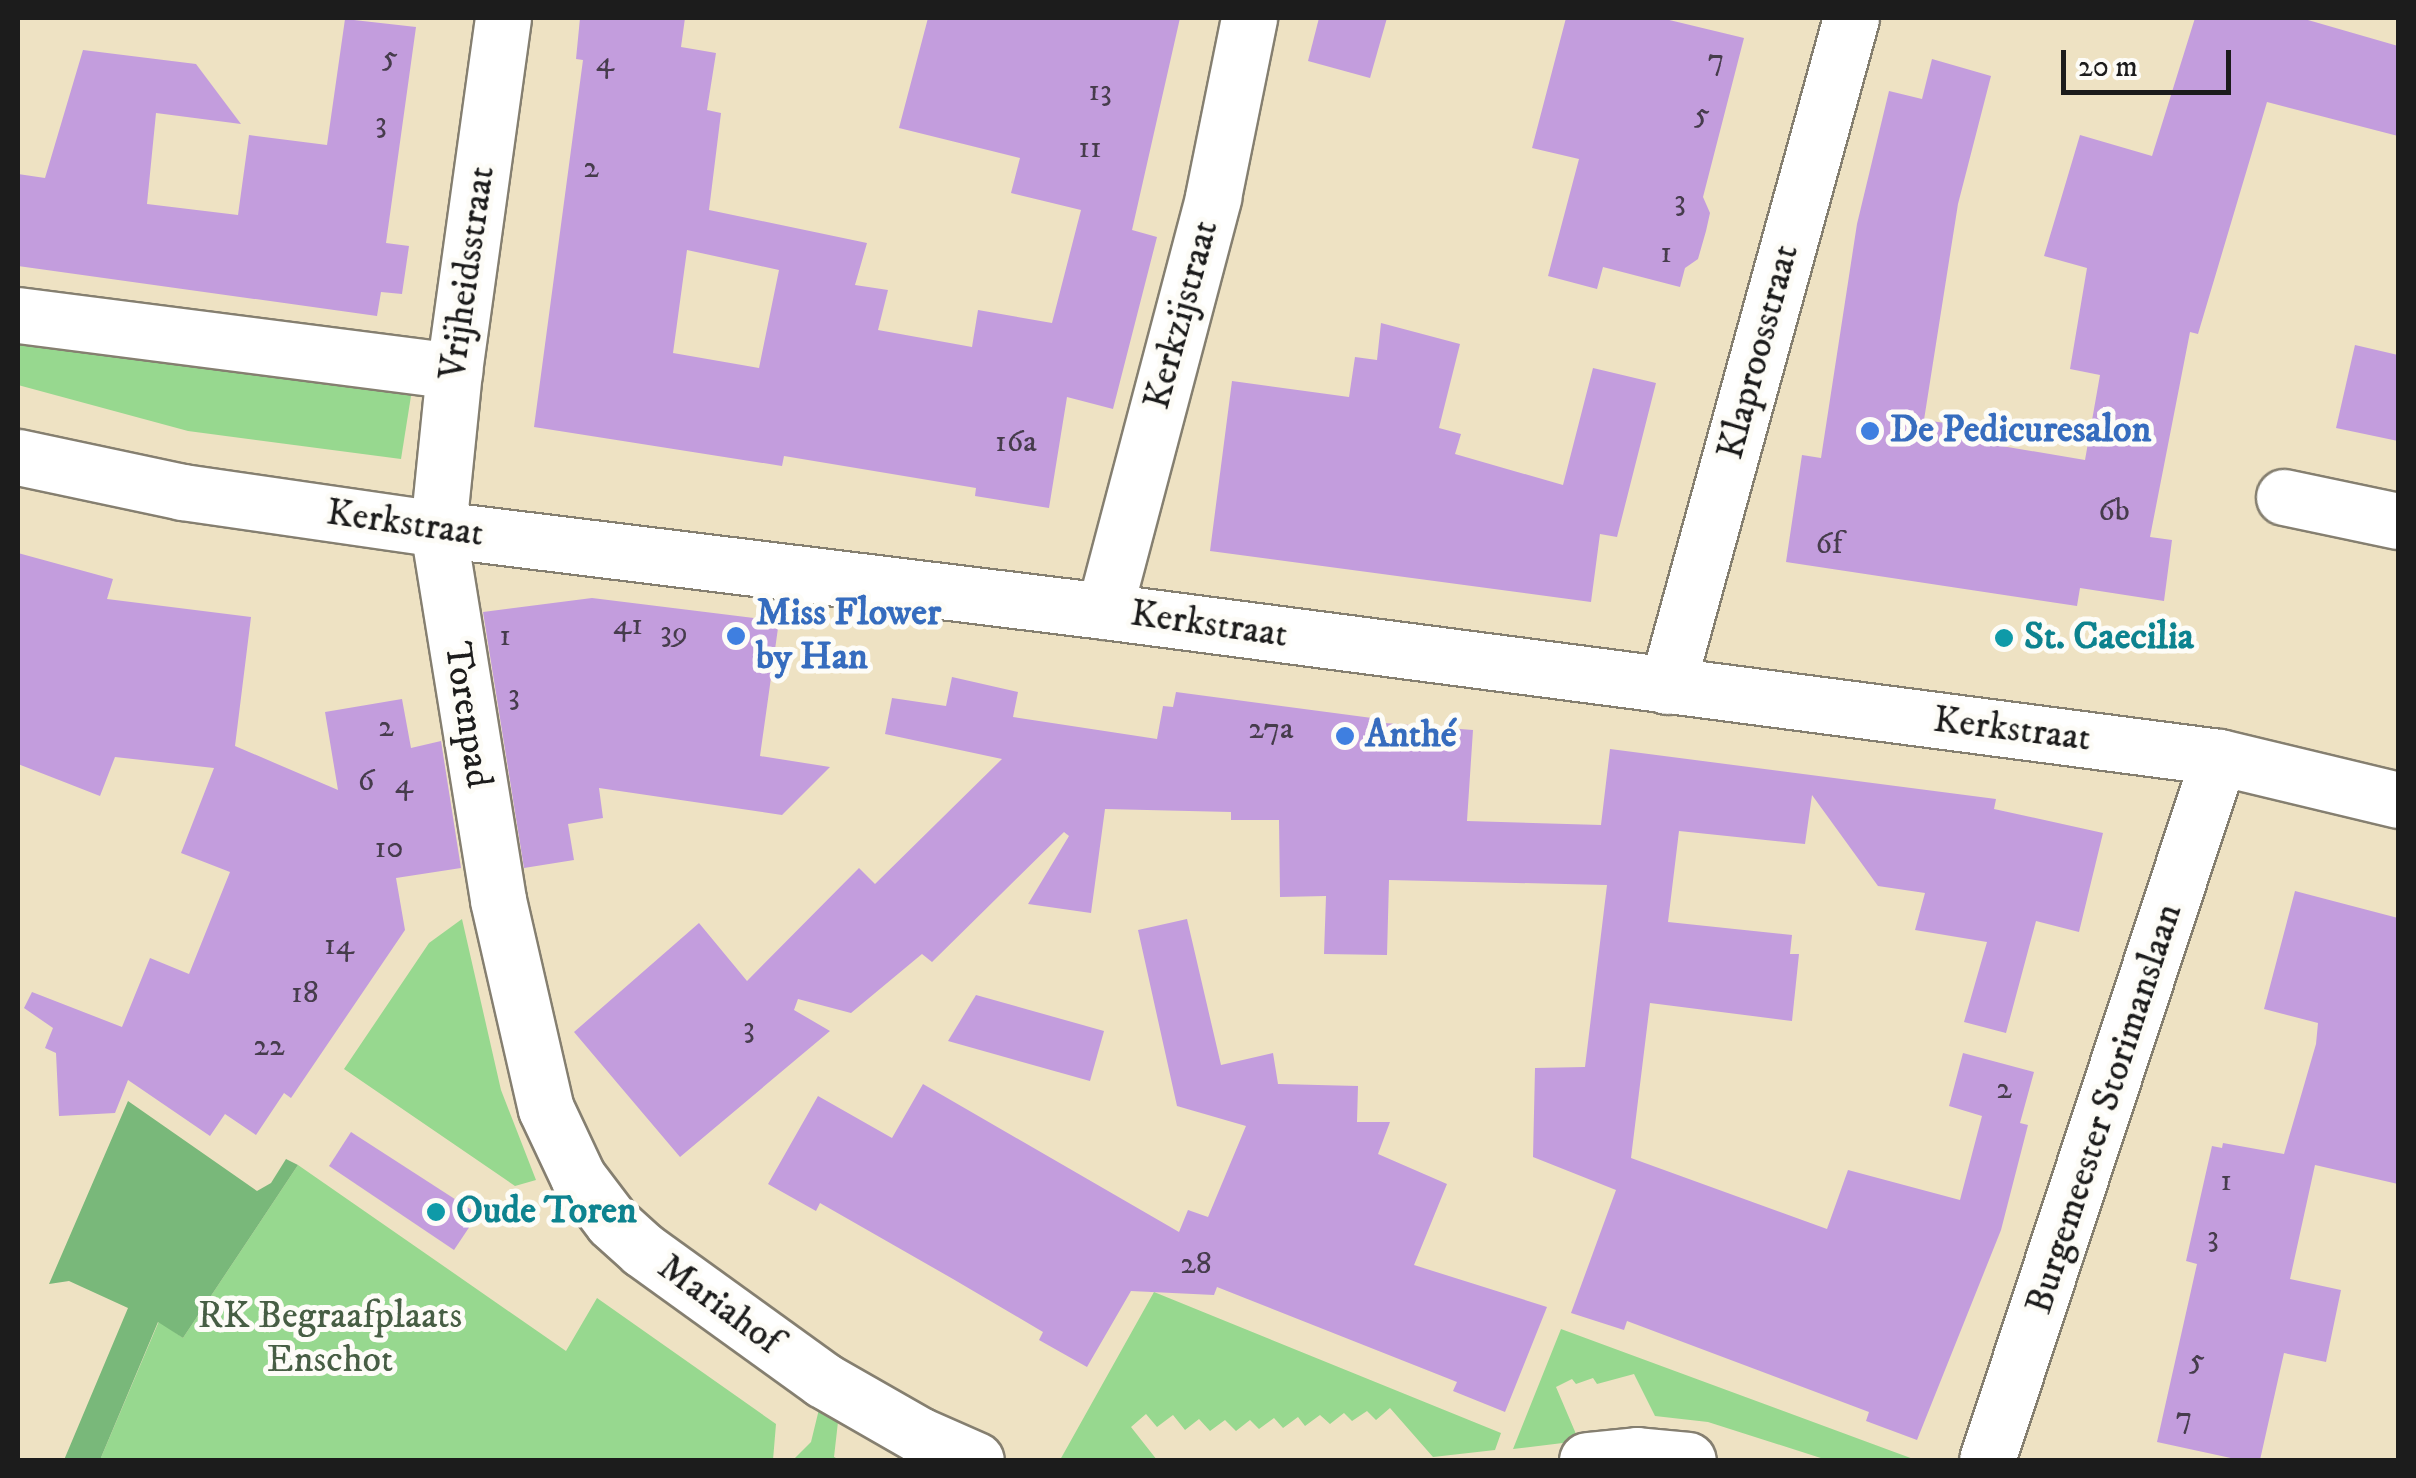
<!DOCTYPE html>
<html>
<head>
<meta charset="utf-8">
<style>
  body { margin:0 }
  #map { position:relative; width:2416px; height:1478px; overflow:hidden; background:#eee2c3; font-family:"IM FELL DW Pica",serif }
  div>[style] { position:absolute }
  .green>* { inset:0; background:#97d88f }
  .forest>* { inset:0; background:#79b87a }
  .building>* { inset:0; background:#c39ddd }
  .roads { filter:drop-shadow(2px 0 #857f70) drop-shadow(-2px 0 #857f70) drop-shadow(0 2px #857f70) drop-shadow(0 -2px #857f70) }
  .minor>* { height:55px; margin:-27.5px; padding:0 27.5px; transform-origin:27.5px; border-radius:27.5px; background:#fff }
  .dots>* { width:28px; height:28px; translate:-50% -50%; box-sizing:border-box; border:5px solid #fdfcf7; border-radius:50% }
  span { translate:-50% -50%; white-space:nowrap; text-align:center; line-height:1.15; -webkit-text-stroke:10px #fdfcf7; paint-order:stroke }
  .number-label { font-size:32px; color:#463c4c }
  .number-label span { -webkit-text-stroke-width:0 }
  .street-label { font-size:38px; color:#1c1c1c }
  .shop-label { font-size:38px; color:#366cbe; font-weight:700 }
  .left { translate:0 -50%; text-align:left }
  .culture-label { font-size:38px; color:#0d838f; font-weight:700 }
  .park-label { font-size:38px; color:#475e44 }
  .frame { position:absolute; inset:0; border:20px solid #1c1c1c; pointer-events:none }
  .scale { position:absolute; left:2061px; top:50px; width:170px; height:45px; box-sizing:border-box; border:5px solid #1c1c1c; border-top:0; padding-left:12px; font-size:30px; line-height:35px; white-space:nowrap; color:#1c1c1c; -webkit-text-stroke:8px #fdfcf7; paint-order:stroke }
</style>
</head>
<body>
<div id="map">
  <div class="green">
    <i style="clip-path:polygon(18px 322px,414px 377px,401px 459px,188px 431px,18px 385px)"></i>
    <i style="clip-path:polygon(462px 919px,501px 1090px,536px 1180px,515px 1186px,344px 1069px,429px 943px)"></i>
    <i style="clip-path:polygon(298px 1165px,566px 1351px,597px 1298px,776px 1424px,773px 1460px,100px 1460px,159px 1321px,183px 1338px)"></i>
    <i style="clip-path:polygon(1154px 1292px,1501px 1433px,1495px 1450px,1433px 1457px,1390px 1408px,1376px 1420px,1367px 1411px,1352px 1421px,1344px 1413px,1330px 1424px,1320px 1415px,1305px 1426px,1298px 1417px,1283px 1428px,1274px 1418px,1259px 1429px,1250px 1420px,1236px 1431px,1225px 1420px,1210px 1431px,1199px 1419px,1185px 1430px,1173px 1415px,1157px 1427px,1146px 1414px,1131px 1427px,1157px 1460px,1060px 1460px)"></i>
    <i style="clip-path:polygon(1561px 1329px,1916px 1460px,1827px 1460px,1708px 1422px,1655px 1416px,1634px 1374px,1597px 1384px,1593px 1378px,1576px 1384px,1572px 1379px,1556px 1387px,1579px 1441px,1513px 1449px)"></i>
    <i style="clip-path:polygon(821px 1401px,839px 1413px,834px 1457px,840px 1460px,793px 1460px,811px 1442px)"></i>
  </div>
  <div class="forest">
    <i style="clip-path:polygon(128px 1101px,257px 1191px,271px 1183px,286px 1159px,298px 1165px,183px 1338px,158px 1322px,100px 1460px,64px 1460px,128px 1308px,69px 1281px,49px 1284px)"></i>
  </div>
  <div class="building">
    <i style="clip-path:polygon(evenodd,580px 18px,685px 18px,681px 47px,716px 53px,707px 110px,721px 113px,709px 210px,867px 243px,855px 285px,888px 290px,878px 330px,972px 347px,978px 310px,1052px 323px,1081px 210px,1011px 193px,1020px 158px,899px 128px,928px 18px,1180px 18px,1132px 230px,1157px 237px,1113px 409px,1067px 397px,1049px 508px,975px 496px,976px 488px,784px 456px,782px 466px,534px 427px,583px 60px,576px 59px,580px 18px,687px 250px,779px 270px,759px 368px,673px 353px,687px 250px)"></i>
    <i style="clip-path:polygon(1319px 18px,1387px 18px,1370px 78px,1308px 61px)"></i>
    <i style="clip-path:polygon(1566px 18px,1661px 18px,1744px 38px,1703px 197px,1710px 213px,1706px 231px,1698px 259px,1685px 268px,1680px 287px,1603px 267px,1597px 289px,1548px 276px,1579px 159px,1532px 148px)"></i>
    <i style="clip-path:polygon(2195px 18px,2301px 18px,2398px 46px,2398px 136px,2267px 102px,2198px 334px,2190px 332px,2150px 537px,2172px 540px,2164px 601px,2080px 588px,2077px 606px,1786px 562px,1802px 455px,1821px 458px,1857px 224px,1889px 91px,1922px 99px,1932px 59px,1991px 76px,1958px 204px,1924px 420px,1945px 423px,1943px 436px,2085px 460px,2100px 375px,2070px 369px,2087px 268px,2044px 256px,2080px 135px,2152px 156px)"></i>
    <i style="clip-path:polygon(345px 19px,416px 27px,386px 243px,409px 246px,402px 294px,381px 292px,377px 316px,18px 266px,18px 174px,45px 178px,83px 50px,196px 64px,241px 124px,156px 113px,147px 204px,238px 215px,249px 135px,327px 145px)"></i>
    <i style="clip-path:polygon(1381px 323px,1460px 344px,1439px 428px,1461px 434px,1455px 454px,1563px 485px,1593px 368px,1656px 383px,1617px 537px,1600px 534px,1591px 602px,1210px 551px,1232px 381px,1349px 397px,1355px 357px,1377px 360px)"></i>
    <i style="clip-path:polygon(2355px 345px,2398px 355px,2398px 441px,2336px 428px)"></i>
    <i style="clip-path:polygon(18px 553px,113px 579px,107px 599px,251px 617px,235px 746px,338px 790px,325px 712px,402px 699px,411px 748px,441px 741px,461px 868px,396px 878px,405px 930px,291px 1098px,284px 1093px,256px 1135px,225px 1114px,210px 1136px,128px 1080px,115px 1113px,59px 1116px,56px 1053px,45px 1048px,53px 1028px,24px 1008px,32px 992px,122px 1027px,150px 958px,189px 974px,230px 872px,181px 853px,214px 768px,115px 757px,100px 796px,18px 764px)"></i>
    <i style="clip-path:polygon(592px 598px,779px 621px,760px 756px,830px 767px,782px 815px,599px 788px,603px 818px,568px 824px,574px 860px,524px 868px,483px 612px)"></i>
    <i style="clip-path:polygon(952px 677px,1018px 692px,1013px 717px,1157px 739px,1163px 706px,1173px 707px,1176px 692px,1372px 718px,1372px 722px,1473px 730px,1467px 821px,1601px 825px,1610px 749px,1996px 799px,1994px 809px,2103px 833px,2079px 932px,2036px 921px,2006px 1033px,1964px 1022px,1987px 942px,1915px 930px,1925px 893px,1878px 886px,1812px 795px,1805px 844px,1679px 831px,1668px 922px,1792px 935px,1790px 954px,1799px 954px,1792px 1021px,1650px 1003px,1631px 1158px,1827px 1229px,1848px 1170px,1960px 1200px,1982px 1116px,1949px 1106px,1963px 1053px,2034px 1072px,2020px 1123px,2028px 1125px,2001px 1230px,1917px 1440px,1866px 1421px,1869px 1412px,1627px 1321px,1624px 1330px,1571px 1313px,1616px 1190px,1533px 1157px,1535px 1068px,1585px 1067px,1607px 885px,1389px 880px,1387px 955px,1324px 954px,1326px 896px,1280px 897px,1279px 820px,1231px 820px,1231px 812px,1105px 809px,1091px 913px,1028px 904px,1069px 836px,1064px 832px,932px 962px,922px 954px,851px 1013px,798px 999px,794px 1010px,830px 1031px,680px 1157px,574px 1032px,699px 923px,747px 981px,859px 868px,875px 884px,1002px 759px,885px 734px,892px 698px,946px 706px)"></i>
    <i style="clip-path:polygon(2295px 891px,2398px 918px,2398px 1184px,2315px 1165px,2290px 1279px,2341px 1290px,2326px 1362px,2284px 1353px,2260px 1460px,2240px 1460px,2157px 1442px,2197px 1264px,2186px 1261px,2212px 1146px,2222px 1148px,2223px 1143px,2284px 1154px,2316px 1044px,2318px 1023px,2264px 1009px)"></i>
    <i style="clip-path:polygon(1187px 919px,1221px 1065px,1273px 1053px,1278px 1084px,1358px 1086px,1357px 1122px,1390px 1122px,1378px 1154px,1447px 1184px,1414px 1265px,1547px 1307px,1505px 1412px,1453px 1391px,1457px 1382px,1217px 1287px,1214px 1295px,1131px 1291px,1087px 1367px,1039px 1340px,1043px 1332px,953px 1279px,820px 1203px,816px 1211px,768px 1184px,818px 1096px,892px 1138px,923px 1084px,1179px 1232px,1188px 1210px,1208px 1217px,1246px 1126px,1177px 1106px,1138px 930px)"></i>
    <i style="clip-path:polygon(976px 995px,1104px 1031px,1090px 1081px,948px 1041px)"></i>
    <i style="clip-path:polygon(351px 1132px,478px 1214px,454px 1250px,329px 1166px)"></i>
  </div>
  <div class="roads">
    <div class="minor">
      <i style="left:503px;top:18px;width:356px;rotate:97.9deg"></i>
      <i style="left:454px;top:371px;width:159px;rotate:95.8deg"></i>
      <i style="left:438px;top:529px;width:376px;rotate:80.8deg"></i>
      <i style="left:498px;top:900px;width:214px;rotate:77.1deg"></i>
      <i style="left:546px;top:1109px;width:75px;rotate:64.8deg"></i>
      <i style="left:578px;top:1177px;width:56px;rotate:52.9deg"></i>
      <i style="left:612px;top:1222px;width:42px;rotate:42.1deg"></i>
      <i style="left:643px;top:1250px;width:222px;rotate:35.8deg"></i>
      <i style="left:823px;top:1380px;width:111px;rotate:29.8deg"></i>
      <i style="left:919px;top:1435px;width:62px;rotate:23.7deg"></i>
      <i style="left:18px;top:315px;width:440px;rotate:7.3deg"></i>
      <i style="left:18px;top:457px;width:168px;rotate:12deg"></i>
      <i style="left:182px;top:492px;width:259px;rotate:8.2deg"></i>
      <i style="left:438px;top:529px;width:671px;rotate:7.02deg"></i>
      <i style="left:1104px;top:611px;width:1125px;rotate:7.46deg"></i>
      <i style="left:2219px;top:757px;width:184px;rotate:13.5deg"></i>
      <i style="left:2284px;top:497px;width:116px;rotate:11.9deg"></i>
      <i style="left:1104px;top:611px;width:428px;rotate:-75.2deg"></i>
      <i style="left:1213px;top:197px;width:183px;rotate:-78.6deg"></i>
      <i style="left:1667px;top:686px;width:693px;rotate:-74.6deg"></i>
      <i style="left:1587px;top:1460px;width:50px;rotate:-5.7deg"></i>
      <i style="left:1637px;top:1455px;width:51px;rotate:5.6deg"></i>
      <i style="left:1987px;top:1460px;width:740px;rotate:-71.74deg"></i>
    </div>
  </div>
  <div class="dots">
    <i style="left:1870px;top:431px;background:#3f7fe0"></i>
    <i style="left:736px;top:636px;background:#3f7fe0"></i>
    <i style="left:2004px;top:638px;background:#0f9aa8"></i>
    <i style="left:1345px;top:736px;background:#3f7fe0"></i>
    <i style="left:436px;top:1212px;background:#0f9aa8"></i>
  </div>
  <div class="number-label">
    <span style="left:390px;top:57px">5</span>
    <span style="left:1716px;top:60px">7</span>
    <span style="left:605px;top:62px">4</span>
    <span style="left:1100px;top:91px">13</span>
    <span style="left:1702px;top:114px">5</span>
    <span style="left:381px;top:123px">3</span>
    <span style="left:1090px;top:148px">11</span>
    <span style="left:591px;top:168px">2</span>
    <span style="left:1680px;top:201px">3</span>
    <span style="left:1666px;top:253px">1</span>
    <span style="left:1016px;top:442px">16a</span>
    <span style="left:2114px;top:511px">6b</span>
    <span style="left:1829px;top:544px">6f</span>
    <span style="left:628px;top:625px">41</span>
    <span style="left:674px;top:632px">39</span>
    <span style="left:505px;top:636px">1</span>
    <span style="left:514px;top:695px">3</span>
    <span style="left:386px;top:727px">2</span>
    <span style="left:1271px;top:729px">27a</span>
    <span style="left:366px;top:781px">6</span>
    <span style="left:404px;top:784px">4</span>
    <span style="left:389px;top:848px">10</span>
    <span style="left:339px;top:945px">14</span>
    <span style="left:305px;top:993px">18</span>
    <span style="left:749px;top:1028px">3</span>
    <span style="left:269px;top:1046px">22</span>
    <span style="left:2004px;top:1089px">2</span>
    <span style="left:2226px;top:1181px">1</span>
    <span style="left:2213px;top:1237px">3</span>
    <span style="left:1196px;top:1264px">28</span>
    <span style="left:2197px;top:1360px">5</span>
    <span style="left:2184px;top:1418px">7</span>
  </div>
  <div class="street-label">
    <span style="left:468px;top:273px;rotate:-82deg">Vrijheidsstraat</span>
    <span style="left:1182px;top:315px;rotate:-75deg">Kerkzijstraat</span>
    <span style="left:1759px;top:352px;rotate:-75deg">Klaproosstraat</span>
    <span style="left:405px;top:524px;rotate:8deg">Kerkstraat</span>
    <span style="left:1209px;top:625px;rotate:8deg">Kerkstraat</span>
    <span style="left:467px;top:715px;rotate:81deg">Torenpad</span>
    <span style="left:2012px;top:730px;rotate:7deg">Kerkstraat</span>
    <span style="left:2105px;top:1109px;rotate:-72deg">Burgemeester Storimanslaan</span>
    <span style="left:719px;top:1305px;rotate:36deg">Mariahof</span>
  </div>
  <div class="shop-label">
    <span class="left" style="left:1890px;top:431px">De Pedicuresalon</span>
    <span class="left" style="left:756px;top:636px">Miss Flower<br>by Han</span>
    <span class="left" style="left:1365px;top:736px">Anthé</span>
  </div>
  <div class="culture-label">
    <span class="left" style="left:2024px;top:638px">St. Caecilia</span>
    <span class="left" style="left:456px;top:1212px">Oude Toren</span>
  </div>
  <div class="park-label">
    <span style="left:330px;top:1339px">RK Begraafplaats<br>Enschot</span>
  </div>
  <div class="frame"></div>
  <div class="scale">20 m</div>
</div>
</body>
</html>
